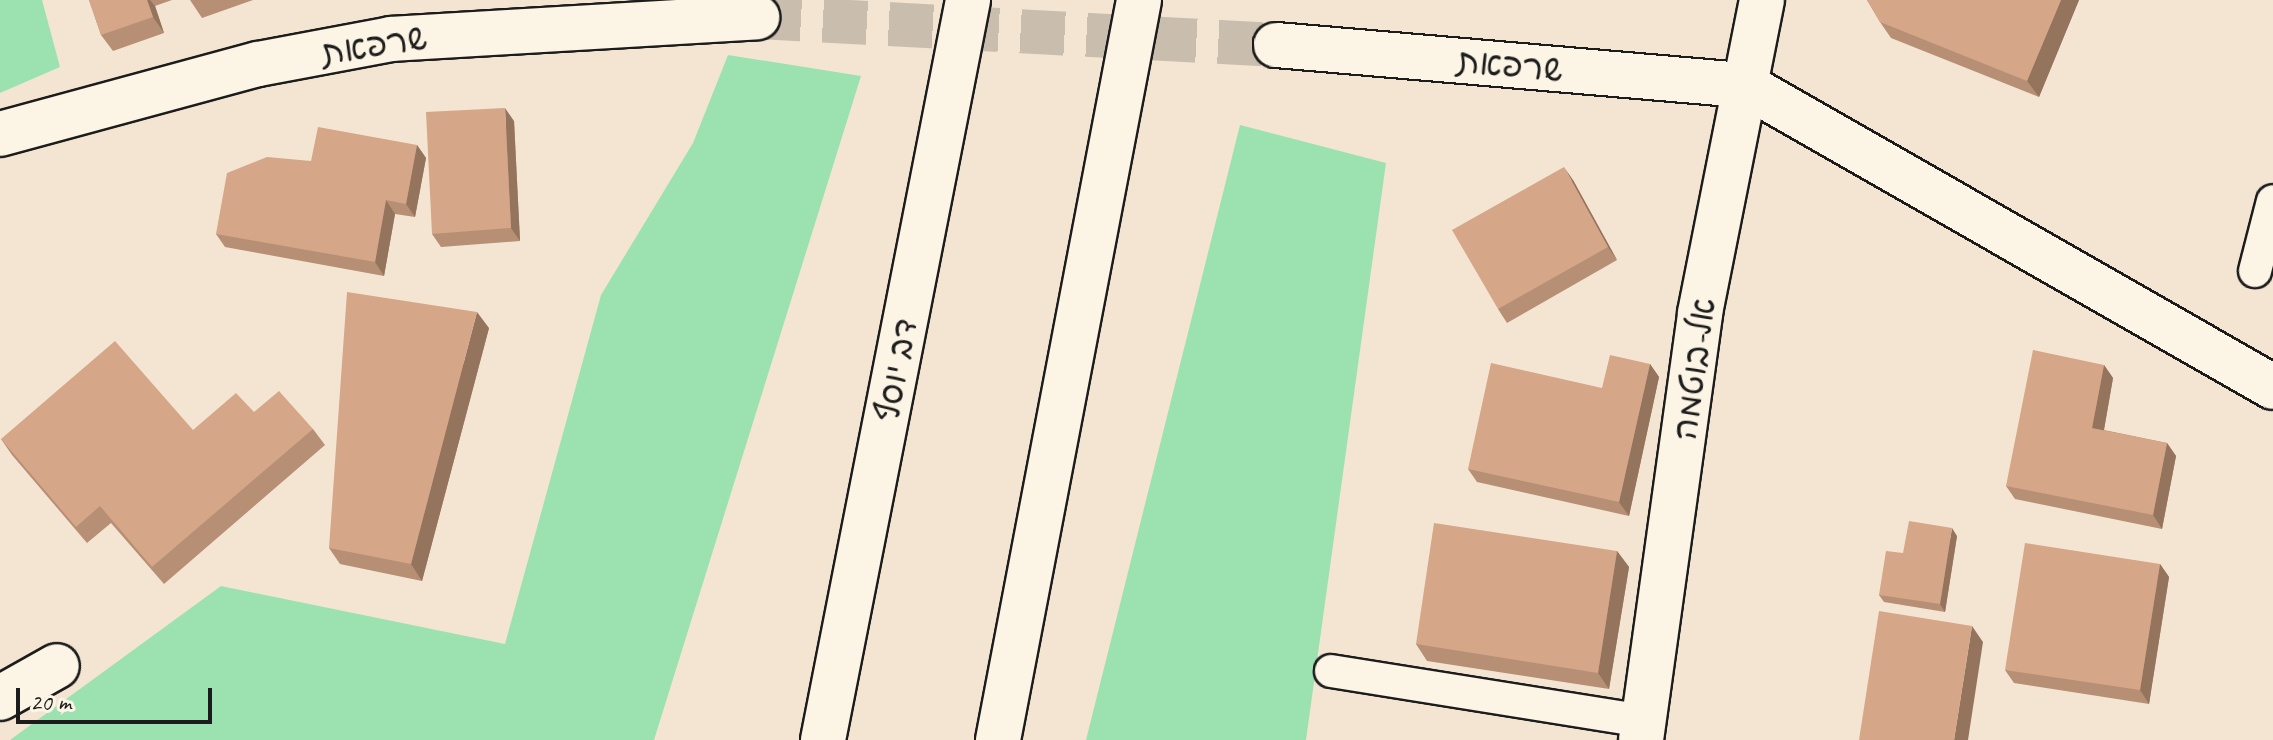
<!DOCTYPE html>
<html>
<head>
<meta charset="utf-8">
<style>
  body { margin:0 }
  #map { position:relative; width:2273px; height:740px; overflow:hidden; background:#f4e5d2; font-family:Caveat,"Playpen Sans Hebrew",sans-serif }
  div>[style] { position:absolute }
  .green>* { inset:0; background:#9be2b0 }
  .minor-tunnel>* { height:44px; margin-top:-22px; transform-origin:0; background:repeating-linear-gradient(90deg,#c9bdae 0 44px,transparent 0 66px) }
  .roads { filter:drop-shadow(2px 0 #1c1c1c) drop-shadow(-2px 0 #1c1c1c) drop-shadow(0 2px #1c1c1c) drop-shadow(0 -2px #1c1c1c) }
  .service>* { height:32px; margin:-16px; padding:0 16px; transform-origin:16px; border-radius:16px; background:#fcf5e5 }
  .minor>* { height:44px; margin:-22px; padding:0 22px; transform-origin:22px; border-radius:22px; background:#fcf5e5 }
  .secondary>* { height:44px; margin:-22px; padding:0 22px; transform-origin:22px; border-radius:22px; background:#fcf5e5 }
  .wall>* { inset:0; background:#b78f74 }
  .shaded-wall>* { inset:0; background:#95745e }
  .building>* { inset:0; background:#d5a687 }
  span { translate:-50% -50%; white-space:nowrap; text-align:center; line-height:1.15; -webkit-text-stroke:8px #fcf5e5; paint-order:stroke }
  .street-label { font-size:34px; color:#1c1c1c }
  .scale { position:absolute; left:16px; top:688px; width:196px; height:36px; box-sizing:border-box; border:4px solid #1c1c1c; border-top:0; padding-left:10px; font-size:24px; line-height:28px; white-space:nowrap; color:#1c1c1c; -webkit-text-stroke:6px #fcf5e5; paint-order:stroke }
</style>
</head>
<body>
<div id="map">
  <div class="green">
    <i style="clip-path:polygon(0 0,42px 0,60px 67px,0 93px)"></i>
    <i style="clip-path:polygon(728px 55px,861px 76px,654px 740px,10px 740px,221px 586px,505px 644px,601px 295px,693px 143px)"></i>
    <i style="clip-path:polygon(1240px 125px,1386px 163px,1306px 740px,1086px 740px)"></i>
  </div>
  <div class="minor-tunnel">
    <i style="left:757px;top:17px;width:520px;rotate:3.09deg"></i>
  </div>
  <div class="roads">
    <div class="service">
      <i style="left:2255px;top:271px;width:72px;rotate:-75.6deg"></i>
      <i style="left:1331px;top:671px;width:317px;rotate:9.1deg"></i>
    </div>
    <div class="minor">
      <i style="left:1276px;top:45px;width:471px;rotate:4.9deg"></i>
      <i style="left:1745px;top:85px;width:608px;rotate:29.77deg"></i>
      <i style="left:0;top:134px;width:267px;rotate:-15.2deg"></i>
      <i style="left:258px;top:64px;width:135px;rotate:-10.6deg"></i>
      <i style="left:391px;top:39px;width:367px;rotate:-3.4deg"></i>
      <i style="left:0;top:698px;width:65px;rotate:-29.3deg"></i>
      <i style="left:1641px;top:740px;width:431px;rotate:-82.1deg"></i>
      <i style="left:1700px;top:313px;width:319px;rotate:-78.8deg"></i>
    </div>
    <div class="secondary">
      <i style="left:823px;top:740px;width:754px;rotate:-78.91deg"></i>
      <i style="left:998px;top:740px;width:753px;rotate:-79.21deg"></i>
    </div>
  </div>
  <div class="wall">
    <i style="clip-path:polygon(89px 0,172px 0,155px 6px,164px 33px,113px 51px,101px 35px)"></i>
    <i style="clip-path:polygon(190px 0,253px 0,202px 18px)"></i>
    <i style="clip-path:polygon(1867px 0,2079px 0,2039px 97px,1891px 38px,1880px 22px)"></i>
    <i style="clip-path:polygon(514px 121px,520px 241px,441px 247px,432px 234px)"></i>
    <i style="clip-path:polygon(417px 145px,426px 158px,415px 217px,395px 214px,384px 276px,225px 247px,216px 234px,311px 161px)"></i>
    <i style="clip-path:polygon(1573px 180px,1617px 260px,1507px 323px,1498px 309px)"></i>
    <i style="clip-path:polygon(489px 328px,422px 581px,340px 564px,329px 548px)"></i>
    <i style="clip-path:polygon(1650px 364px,1659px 377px,1629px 516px,1477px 482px,1468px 469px,1602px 388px)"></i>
    <i style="clip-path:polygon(2104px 365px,2113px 378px,2104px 430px,2167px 443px,2176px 456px,2162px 529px,2015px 499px,2006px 486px)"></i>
    <i style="clip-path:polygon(313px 429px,325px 445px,164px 584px,111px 523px,87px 543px,12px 455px,1px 439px,193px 430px)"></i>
    <i style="clip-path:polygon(1957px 536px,1945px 612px,1884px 602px,1879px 595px,1903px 553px)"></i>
    <i style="clip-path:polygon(1617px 551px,1629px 567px,1609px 689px,1427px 661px,1416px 644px)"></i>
    <i style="clip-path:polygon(2160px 564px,2169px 577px,2149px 704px,2014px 683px,2005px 670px)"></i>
  </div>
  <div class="shaded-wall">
    <i style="clip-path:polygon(147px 0,150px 0,155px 6px,164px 33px,153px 17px)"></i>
    <i style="clip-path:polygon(2061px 0,2079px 0,2039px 97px,2027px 81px)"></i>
    <i style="clip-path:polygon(505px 108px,514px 121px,520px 241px,511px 228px)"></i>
    <i style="clip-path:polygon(417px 145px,426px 158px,415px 217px,406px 204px)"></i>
    <i style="clip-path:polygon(1564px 167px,1573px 180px,1617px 260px,1608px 247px)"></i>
    <i style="clip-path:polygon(386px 200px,395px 214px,384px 276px,375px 262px)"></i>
    <i style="clip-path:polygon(477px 312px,489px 328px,422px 581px,411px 564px)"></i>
    <i style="clip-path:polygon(1650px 364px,1659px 377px,1629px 516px,1619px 502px)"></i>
    <i style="clip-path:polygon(2104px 365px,2113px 378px,2102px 441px,2092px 428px)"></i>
    <i style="clip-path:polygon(2167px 443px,2176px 456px,2162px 529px,2153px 515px)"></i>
    <i style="clip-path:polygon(1952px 528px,1957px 536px,1945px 612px,1940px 604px)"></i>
    <i style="clip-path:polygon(1617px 551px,1629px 567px,1609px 689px,1598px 673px)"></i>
    <i style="clip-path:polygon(2160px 564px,2169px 577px,2149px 704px,2140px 690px)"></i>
    <i style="clip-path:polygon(1972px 626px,1983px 642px,1968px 740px,1954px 740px)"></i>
  </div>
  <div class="building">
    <i style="clip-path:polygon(89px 0,147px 0,153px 17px,101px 35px)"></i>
    <i style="clip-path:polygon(1867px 0,2061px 0,2027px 81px,1880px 22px)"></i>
    <i style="clip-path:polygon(505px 108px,511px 228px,432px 234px,426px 112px)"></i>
    <i style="clip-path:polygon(318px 127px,417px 145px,406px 204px,386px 200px,375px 262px,216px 234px,227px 173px,267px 157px,311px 161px)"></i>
    <i style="clip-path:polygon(1564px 167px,1608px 247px,1498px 309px,1452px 230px)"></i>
    <i style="clip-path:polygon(347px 292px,477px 312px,411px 564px,329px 548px)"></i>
    <i style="clip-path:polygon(115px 341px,193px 430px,236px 393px,254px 412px,279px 391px,313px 429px,152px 567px,100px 506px,76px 527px,1px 439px)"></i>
    <i style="clip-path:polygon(2033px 350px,2104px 365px,2092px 428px,2167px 443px,2153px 515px,2006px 486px)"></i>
    <i style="clip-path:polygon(1610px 355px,1650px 364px,1619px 502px,1468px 469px,1491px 363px,1602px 388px)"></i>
    <i style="clip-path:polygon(1909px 521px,1952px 528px,1940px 604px,1879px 595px,1886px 551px,1903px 553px)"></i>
    <i style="clip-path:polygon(1434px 523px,1617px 551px,1598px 673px,1416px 644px)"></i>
    <i style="clip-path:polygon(2025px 543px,2160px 564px,2140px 690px,2005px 670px)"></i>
    <i style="clip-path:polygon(1879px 611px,1972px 626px,1954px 740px,1859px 740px)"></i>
  </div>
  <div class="street-label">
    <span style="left:374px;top:45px;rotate:-9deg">שרפאת</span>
    <span style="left:1510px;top:65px;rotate:5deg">שרפאת</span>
    <span style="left:1694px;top:369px;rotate:-82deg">אל-בוטמה</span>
    <span style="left:896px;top:370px;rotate:-79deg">דב יוסף</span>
  </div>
  <div class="scale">20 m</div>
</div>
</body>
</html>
